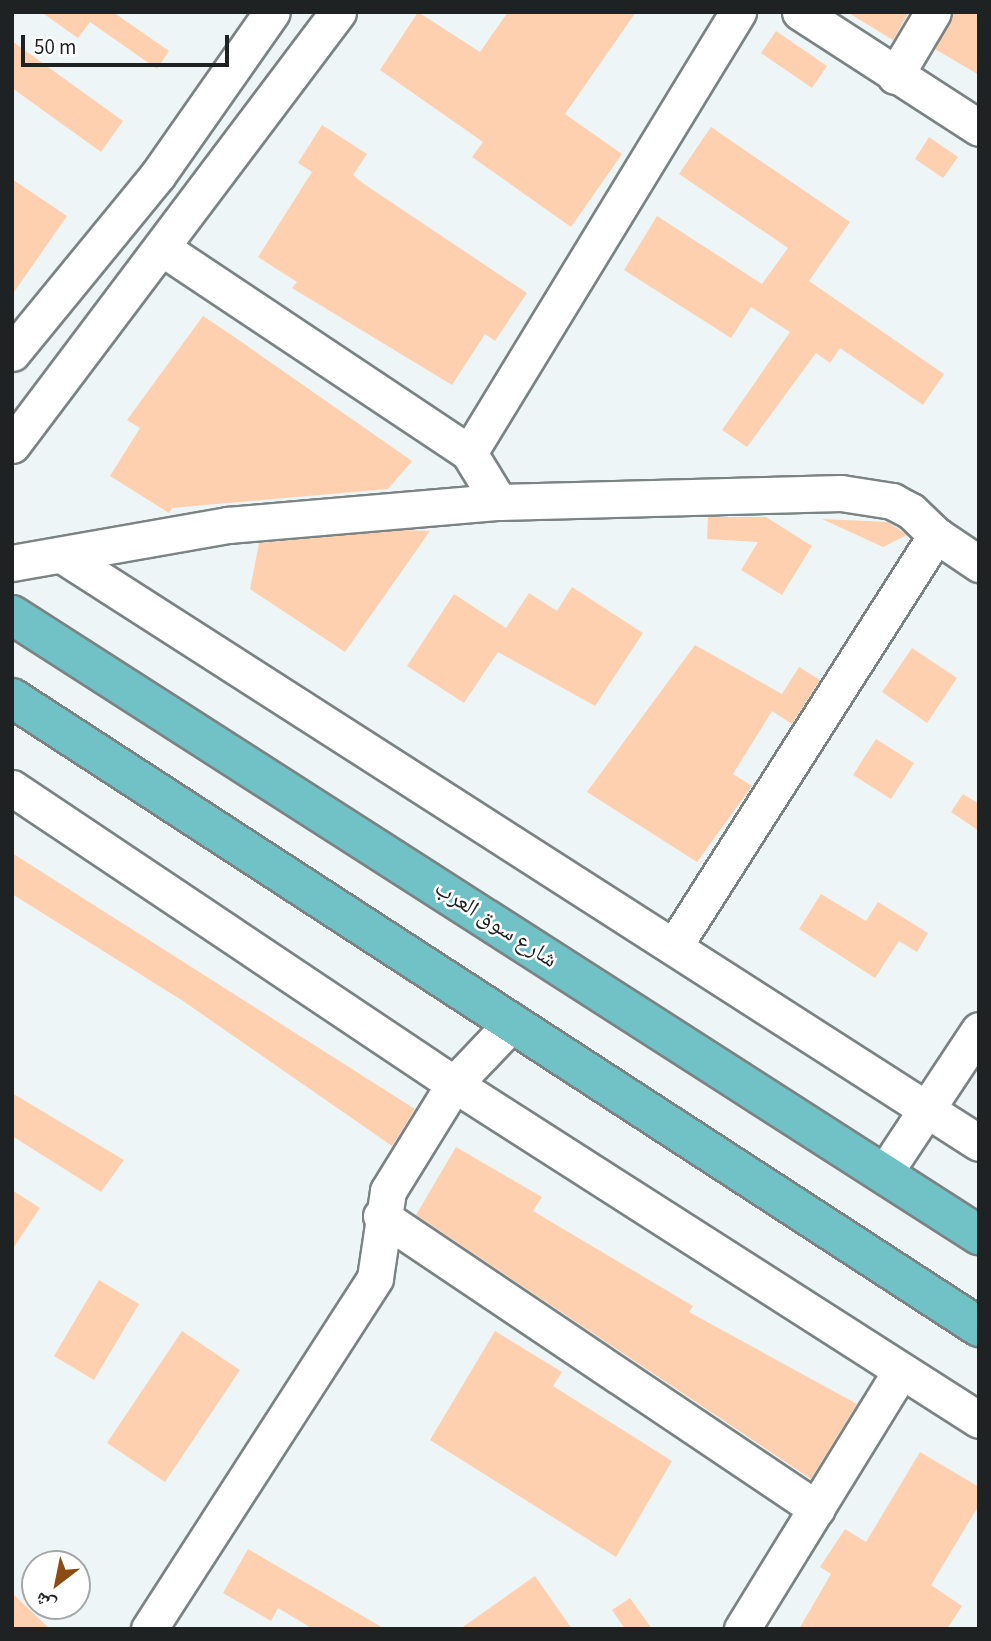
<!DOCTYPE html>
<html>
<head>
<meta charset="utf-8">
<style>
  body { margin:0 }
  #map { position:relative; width:991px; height:1641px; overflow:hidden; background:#edf5f6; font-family:"Source Sans 3","Noto Naskh Arabic",sans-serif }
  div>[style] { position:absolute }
  .building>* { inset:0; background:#ffd0af }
  .roads { filter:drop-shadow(2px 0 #7b8383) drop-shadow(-2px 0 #7b8383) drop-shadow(0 2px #7b8383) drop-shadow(0 -2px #7b8383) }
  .minor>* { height:35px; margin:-17.5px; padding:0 17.5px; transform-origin:17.5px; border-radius:17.5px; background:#fff }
  .major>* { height:38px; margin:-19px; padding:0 19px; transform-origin:19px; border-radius:19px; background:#71c2c7 }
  span { translate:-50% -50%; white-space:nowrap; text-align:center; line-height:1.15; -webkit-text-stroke:5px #fff; paint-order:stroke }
  .street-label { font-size:23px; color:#1f2222 }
  .frame { position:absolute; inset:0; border:14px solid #1f2222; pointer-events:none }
  .north { position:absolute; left:21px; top:1550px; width:70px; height:70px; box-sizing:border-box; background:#fff; border:2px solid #a5a7a7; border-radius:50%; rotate:212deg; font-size:19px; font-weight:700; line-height:28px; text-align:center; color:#1f2222 }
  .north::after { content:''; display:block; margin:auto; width:24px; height:32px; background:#8c4d14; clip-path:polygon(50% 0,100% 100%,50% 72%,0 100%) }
  .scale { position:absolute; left:21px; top:35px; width:208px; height:32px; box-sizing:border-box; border:4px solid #1f2222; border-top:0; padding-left:9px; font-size:21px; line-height:24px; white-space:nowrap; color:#1f2222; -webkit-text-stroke:5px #fff; paint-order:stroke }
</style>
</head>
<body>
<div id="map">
  <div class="building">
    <i style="clip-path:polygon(41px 12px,113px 12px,169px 51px,157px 69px,90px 22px,78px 38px)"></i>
    <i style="clip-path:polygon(418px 12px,480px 52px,508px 12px,636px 12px,565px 114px,622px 154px,571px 227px,472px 157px,483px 142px,380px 70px)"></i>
    <i style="clip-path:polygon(847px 12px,909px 12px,893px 40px)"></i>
    <i style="clip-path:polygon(953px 12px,979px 12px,979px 75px,935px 49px)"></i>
    <i style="clip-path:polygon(776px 31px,827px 66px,812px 88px,761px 53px)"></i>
    <i style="clip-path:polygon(12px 41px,123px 121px,101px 152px,12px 88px)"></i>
    <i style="clip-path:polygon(322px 125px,367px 154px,353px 175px,364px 184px,527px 293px,495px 341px,485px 334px,452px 385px,292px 288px,297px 282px,258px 257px,312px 172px,298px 163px)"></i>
    <i style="clip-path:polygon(711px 127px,850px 222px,809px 281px,944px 374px,923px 405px,840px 348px,830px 363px,816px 353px,747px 447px,722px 430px,790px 332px,751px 307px,731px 338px,624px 270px,657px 216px,762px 284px,788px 248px,679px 174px)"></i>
    <i style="clip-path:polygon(929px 137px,958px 157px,943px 178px,915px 159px)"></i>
    <i style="clip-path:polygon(12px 179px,67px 216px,12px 295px)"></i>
    <i style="clip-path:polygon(203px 316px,233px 336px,412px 461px,388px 489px,172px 508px,169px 513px,110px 476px,140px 428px,127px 420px)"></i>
    <i style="clip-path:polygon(708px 517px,766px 517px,812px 546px,782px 595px,741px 570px,758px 542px,707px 539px)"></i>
    <i style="clip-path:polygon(822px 519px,888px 522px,907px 535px,883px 547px)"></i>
    <i style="clip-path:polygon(404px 530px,430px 531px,345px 652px,250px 589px,259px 543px)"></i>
    <i style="clip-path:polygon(572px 587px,643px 633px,595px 706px,498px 652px,464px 703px,407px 666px,454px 594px,506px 628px,529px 593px,557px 611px)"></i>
    <i style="clip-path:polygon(695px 645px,782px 694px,799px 667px,820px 680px,792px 724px,772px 711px,733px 774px,752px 786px,697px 862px,587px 792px)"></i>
    <i style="clip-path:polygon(912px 648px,957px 678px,927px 723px,882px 692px)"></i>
    <i style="clip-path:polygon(876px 739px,914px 763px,891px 799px,853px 775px)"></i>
    <i style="clip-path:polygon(963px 794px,979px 804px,979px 831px,951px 812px)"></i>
    <i style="clip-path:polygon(12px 853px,415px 1109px,392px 1146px,183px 1001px,12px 894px)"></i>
    <i style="clip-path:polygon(821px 894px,866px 921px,878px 902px,928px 933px,917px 952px,899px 941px,875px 978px,799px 929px)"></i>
    <i style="clip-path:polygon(12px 1093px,124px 1160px,101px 1192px,12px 1136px)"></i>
    <i style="clip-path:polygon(456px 1147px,542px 1197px,533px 1211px,693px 1306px,689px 1312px,857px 1404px,811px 1479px,416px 1215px)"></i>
    <i style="clip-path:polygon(12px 1190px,40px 1208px,12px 1250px)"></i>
    <i style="clip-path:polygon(99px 1280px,139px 1304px,94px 1380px,54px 1356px)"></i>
    <i style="clip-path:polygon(182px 1331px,240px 1370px,165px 1482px,107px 1443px)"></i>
    <i style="clip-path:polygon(495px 1331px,562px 1372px,553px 1386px,672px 1461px,616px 1557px,430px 1440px)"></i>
    <i style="clip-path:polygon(920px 1452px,979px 1487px,979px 1505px,931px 1585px,962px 1606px,947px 1629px,799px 1629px,831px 1574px,820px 1567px,845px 1529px,866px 1542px)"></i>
    <i style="clip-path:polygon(248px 1549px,385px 1629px,313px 1629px,278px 1608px,271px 1621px,223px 1593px)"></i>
    <i style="clip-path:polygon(535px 1576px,572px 1629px,460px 1629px)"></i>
    <i style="clip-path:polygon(12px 1593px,50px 1629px,12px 1629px)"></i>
    <i style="clip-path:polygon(630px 1598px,652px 1629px,625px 1629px,612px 1610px)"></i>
  </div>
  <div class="roads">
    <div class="minor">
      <i style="left:800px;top:12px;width:213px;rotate:32.9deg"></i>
      <i style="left:895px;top:76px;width:74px;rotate:-59.3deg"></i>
      <i style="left:165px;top:250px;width:366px;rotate:33.7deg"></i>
      <i style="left:469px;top:453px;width:57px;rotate:58.5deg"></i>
      <i style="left:12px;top:353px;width:229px;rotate:-50.7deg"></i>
      <i style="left:157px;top:176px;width:200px;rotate:-55deg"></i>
      <i style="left:12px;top:445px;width:542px;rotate:-53.02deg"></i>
      <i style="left:469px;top:453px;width:517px;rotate:-58.62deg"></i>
      <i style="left:936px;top:535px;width:52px;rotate:34deg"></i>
      <i style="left:62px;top:555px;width:1089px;rotate:32.67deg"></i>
      <i style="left:12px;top:563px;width:219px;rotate:-10deg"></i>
      <i style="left:228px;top:525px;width:272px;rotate:-4.9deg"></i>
      <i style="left:499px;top:502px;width:342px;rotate:-1.5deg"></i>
      <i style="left:841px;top:493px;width:52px;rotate:8.9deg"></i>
      <i style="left:892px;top:501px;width:21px;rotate:28deg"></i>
      <i style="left:911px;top:511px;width:35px;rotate:44deg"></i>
      <i style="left:936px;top:535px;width:487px;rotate:122.5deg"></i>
      <i style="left:12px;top:788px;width:532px;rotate:33.81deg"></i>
      <i style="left:454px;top:1084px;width:623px;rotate:32.62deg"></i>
      <i style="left:885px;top:1172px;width:170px;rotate:-56.5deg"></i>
      <i style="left:381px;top:1216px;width:525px;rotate:33.9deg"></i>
      <i style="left:149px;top:1629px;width:417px;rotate:-57.2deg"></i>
      <i style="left:375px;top:1278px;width:88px;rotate:-81.5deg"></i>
      <i style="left:388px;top:1191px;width:126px;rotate:-58.3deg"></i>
      <i style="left:454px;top:1084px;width:84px;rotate:-46.4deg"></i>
      <i style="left:742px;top:1629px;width:303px;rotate:-58.4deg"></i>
    </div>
    <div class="major">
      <i style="left:12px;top:615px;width:1149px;rotate:32.67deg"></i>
      <i style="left:12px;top:698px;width:1154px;rotate:33.04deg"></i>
    </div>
  </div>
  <div class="street-label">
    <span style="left:496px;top:924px;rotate:33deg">شارع سوق العرب</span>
  </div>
  <div class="frame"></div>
  <div class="north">ش</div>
  <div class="scale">50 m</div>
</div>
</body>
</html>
